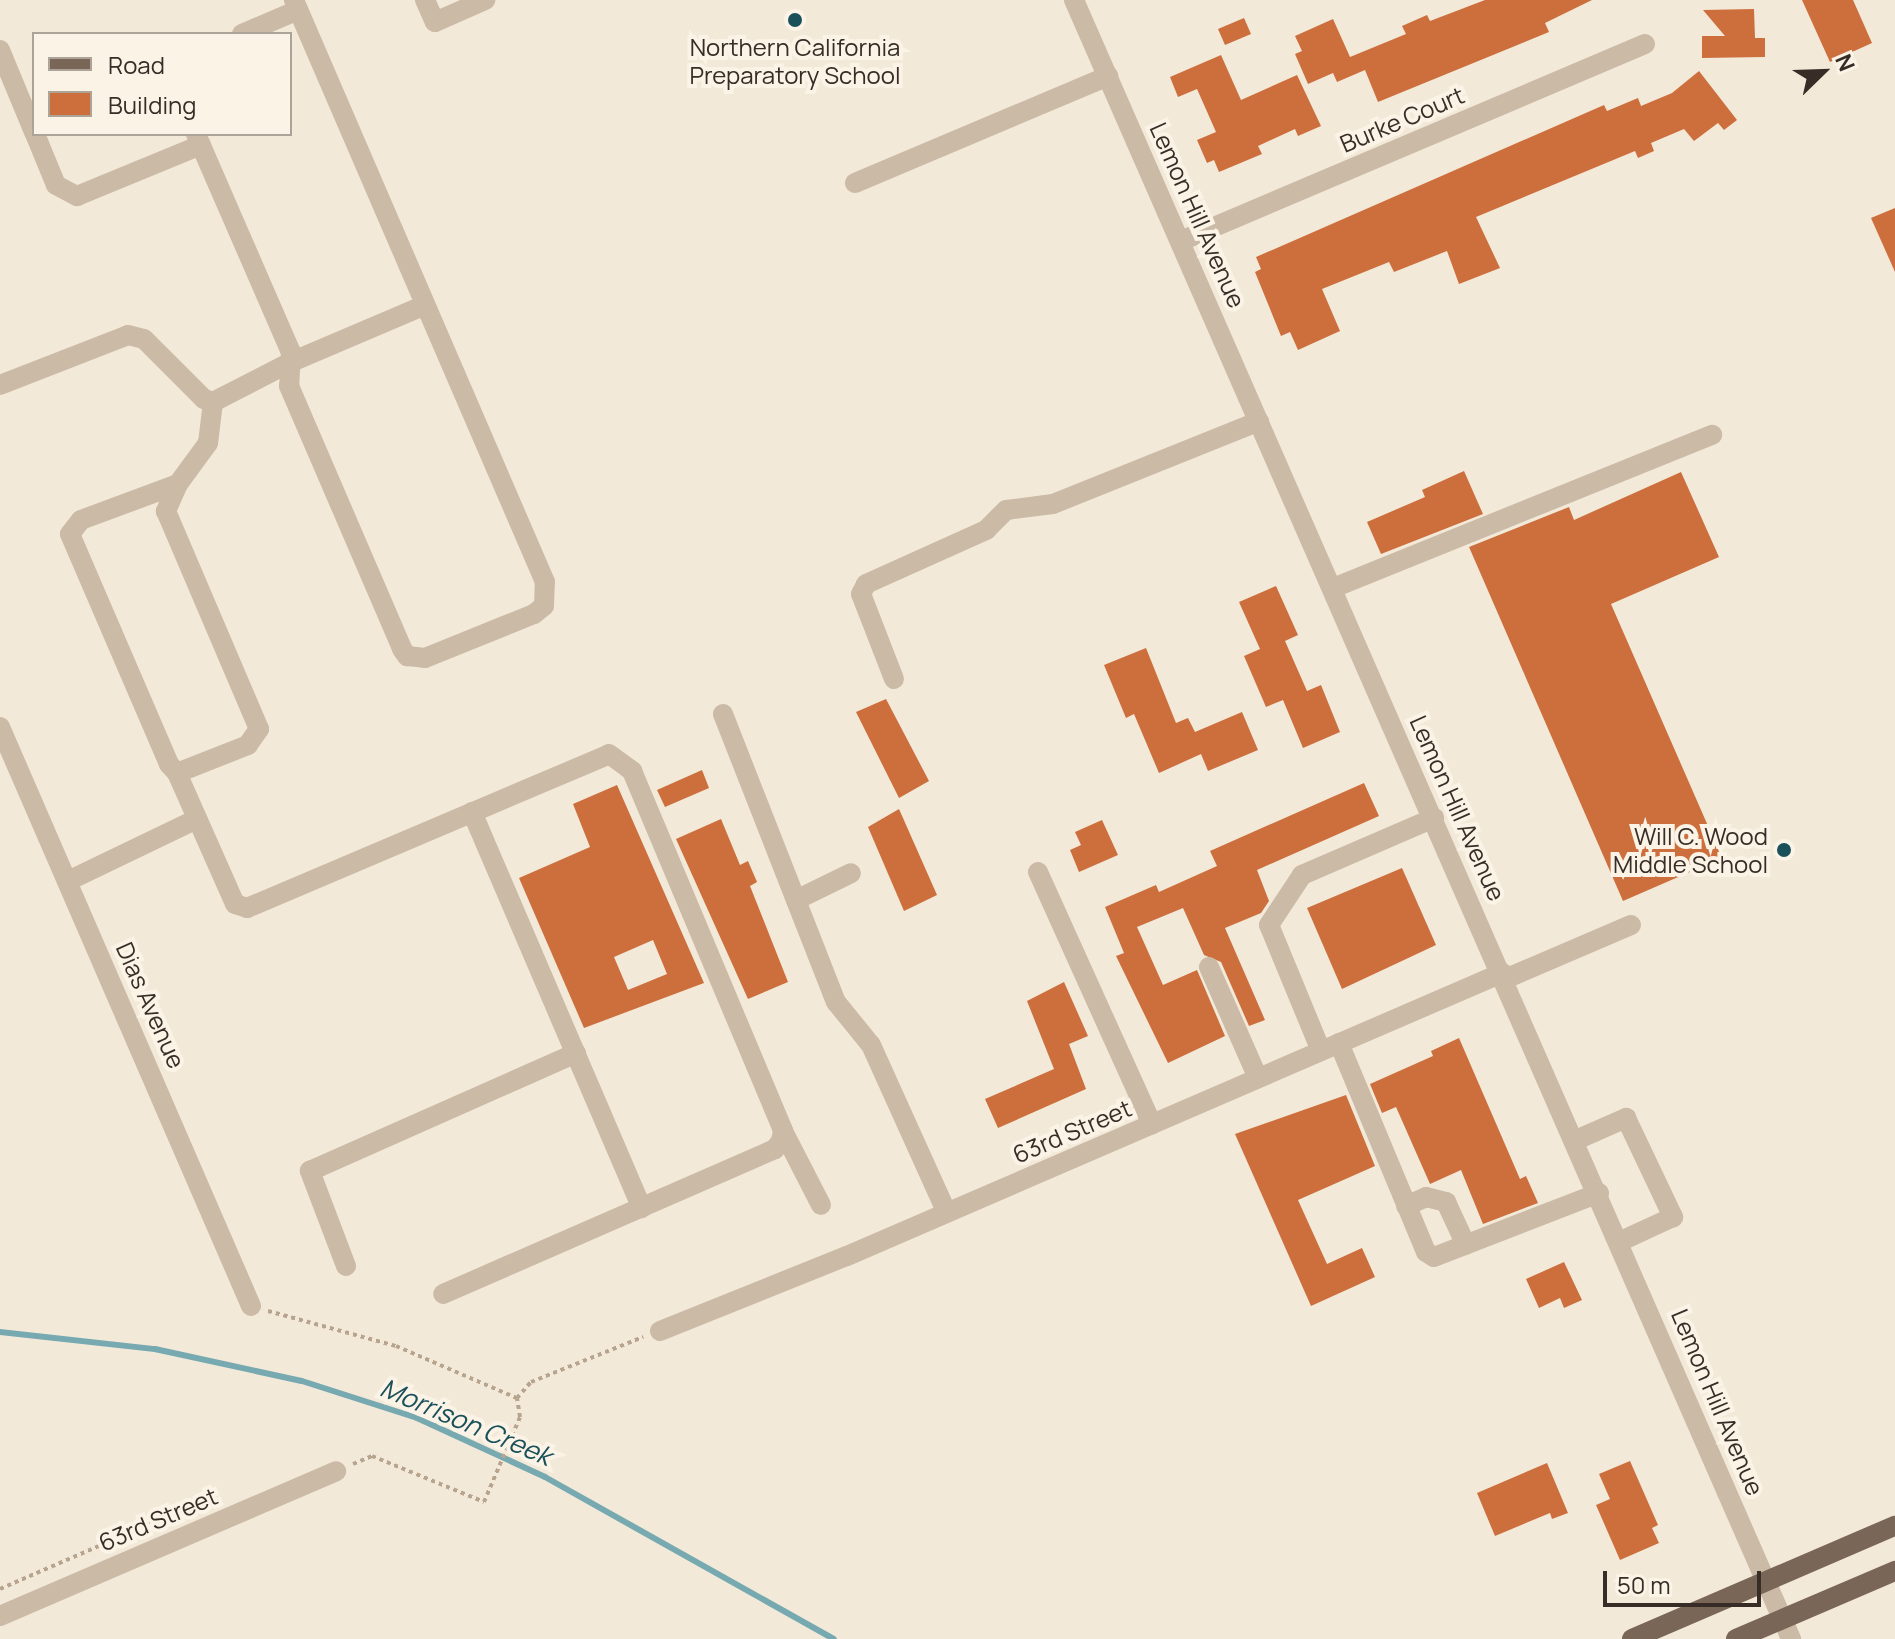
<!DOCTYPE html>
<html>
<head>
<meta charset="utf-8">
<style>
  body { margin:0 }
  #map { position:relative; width:1895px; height:1639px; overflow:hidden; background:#f3e9d9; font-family:Manrope,sans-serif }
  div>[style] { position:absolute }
  .stream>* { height:6px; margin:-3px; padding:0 3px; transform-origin:3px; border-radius:3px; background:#77a9b1 }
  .building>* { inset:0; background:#cd6e3d }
  .path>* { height:4px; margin-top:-2px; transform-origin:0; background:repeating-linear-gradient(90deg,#b7a48f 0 4px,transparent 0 8px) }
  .minor>* { height:20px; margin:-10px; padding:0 10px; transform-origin:10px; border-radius:10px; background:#cbbaa5 }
  .major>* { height:20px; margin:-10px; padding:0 10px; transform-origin:10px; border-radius:10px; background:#7a6657 }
  .dots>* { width:22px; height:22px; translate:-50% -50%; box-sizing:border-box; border:4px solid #faf3e6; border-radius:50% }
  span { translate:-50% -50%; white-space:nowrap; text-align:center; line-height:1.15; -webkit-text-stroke:8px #faf3e6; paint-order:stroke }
  .poi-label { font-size:24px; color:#372d26 }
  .right { translate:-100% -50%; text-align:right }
  .street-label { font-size:24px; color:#372d26 }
  .water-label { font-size:26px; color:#1a505a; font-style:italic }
  .legend { position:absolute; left:32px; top:32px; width:260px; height:104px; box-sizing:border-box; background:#faf3e6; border:2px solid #aca499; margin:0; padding:10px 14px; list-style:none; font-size:24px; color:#372d26 }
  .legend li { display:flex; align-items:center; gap:16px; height:40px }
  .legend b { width:40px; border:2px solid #aca499 }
  .north { position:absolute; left:1783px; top:32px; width:80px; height:80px; -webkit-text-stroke:6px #faf3e6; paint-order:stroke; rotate:67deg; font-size:22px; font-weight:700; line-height:32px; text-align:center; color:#372d26 }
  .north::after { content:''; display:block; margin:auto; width:28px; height:36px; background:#372d26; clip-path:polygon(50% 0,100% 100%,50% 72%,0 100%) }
  .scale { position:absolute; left:1603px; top:1571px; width:158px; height:36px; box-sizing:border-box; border:4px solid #372d26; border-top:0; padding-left:10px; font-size:24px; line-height:28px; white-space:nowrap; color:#372d26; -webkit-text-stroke:6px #faf3e6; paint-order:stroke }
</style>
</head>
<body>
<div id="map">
  <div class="stream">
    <i style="left:0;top:1332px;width:156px;rotate:6.3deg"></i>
    <i style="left:155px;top:1349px;width:150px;rotate:12.3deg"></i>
    <i style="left:302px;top:1381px;width:121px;rotate:17.8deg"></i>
    <i style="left:417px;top:1418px;width:141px;rotate:24.7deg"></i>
    <i style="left:545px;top:1477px;width:331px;rotate:29.3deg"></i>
  </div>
  <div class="building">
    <i style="clip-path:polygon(1485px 0,1592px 0,1545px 23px,1549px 32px,1378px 102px,1365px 70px,1337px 82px,1333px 73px,1308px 84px,1295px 54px,1302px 51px,1295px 36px,1333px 19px,1350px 57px,1406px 34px,1402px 26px,1427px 15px,1430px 21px)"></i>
    <i style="clip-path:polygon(1802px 0,1853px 0,1872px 43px,1830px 62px)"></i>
    <i style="clip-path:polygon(1754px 9px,1755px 38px,1765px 38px,1765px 57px,1702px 58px,1702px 36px,1725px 36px,1703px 10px)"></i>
    <i style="clip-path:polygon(1244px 18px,1251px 34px,1225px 45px,1218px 29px)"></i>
    <i style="clip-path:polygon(1221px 55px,1241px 100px,1297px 75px,1321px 126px,1298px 136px,1295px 129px,1258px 146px,1262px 154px,1219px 172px,1214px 160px,1207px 163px,1197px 140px,1216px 132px,1197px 89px,1178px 97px,1170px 77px)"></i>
    <i style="clip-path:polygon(1699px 71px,1737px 120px,1724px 130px,1718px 123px,1694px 141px,1684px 129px,1651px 143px,1654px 151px,1638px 158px,1635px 151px,1476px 217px,1500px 268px,1459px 284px,1447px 251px,1394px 272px,1389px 262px,1322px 289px,1340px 331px,1298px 350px,1290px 332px,1281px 336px,1255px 272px,1261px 269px,1256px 257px,1604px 105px,1607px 111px,1638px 98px,1641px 106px,1672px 93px)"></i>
    <i style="clip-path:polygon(1895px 208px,1895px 272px,1871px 218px)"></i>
    <i style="clip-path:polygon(1464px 471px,1483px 514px,1381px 554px,1367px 522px,1425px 497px,1422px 490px)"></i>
    <i style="clip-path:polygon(1681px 472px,1719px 557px,1611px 604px,1722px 858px,1623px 901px,1469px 547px,1569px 507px,1574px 520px)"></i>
    <i style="clip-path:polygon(1276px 586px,1298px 635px,1285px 641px,1307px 691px,1321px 685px,1340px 732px,1303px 748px,1283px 700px,1266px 707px,1244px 656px,1260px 649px,1239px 602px)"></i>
    <i style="clip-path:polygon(1146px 648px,1176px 723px,1188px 718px,1195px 732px,1242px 712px,1258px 750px,1208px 771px,1201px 754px,1159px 773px,1134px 714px,1126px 718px,1104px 665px)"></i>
    <i style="clip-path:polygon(886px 699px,929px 781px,899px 798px,856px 712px)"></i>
    <i style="clip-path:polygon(702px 770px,709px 788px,665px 807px,657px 790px)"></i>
    <i style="clip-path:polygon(1364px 783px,1379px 816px,1257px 870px,1269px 901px,1261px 913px,1225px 928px,1265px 1020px,1249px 1026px,1221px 962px,1204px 955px,1183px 908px,1137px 927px,1163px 985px,1197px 970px,1225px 1036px,1168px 1063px,1116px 956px,1124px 953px,1105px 907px,1156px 885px,1159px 892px,1217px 866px,1210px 851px)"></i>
    <i style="clip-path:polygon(evenodd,617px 785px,704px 983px,584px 1028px,519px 878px,590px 847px,573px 804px,617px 785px,653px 940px,667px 974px,628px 990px,614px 957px,653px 940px)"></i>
    <i style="clip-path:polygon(899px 809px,937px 895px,904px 911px,868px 827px)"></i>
    <i style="clip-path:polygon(721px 819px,740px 865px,748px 861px,757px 882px,750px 886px,788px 982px,748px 999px,676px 839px)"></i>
    <i style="clip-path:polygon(1102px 820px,1118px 855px,1079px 872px,1070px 850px,1081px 845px,1075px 832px)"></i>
    <i style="clip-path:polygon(1402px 868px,1436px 945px,1342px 989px,1307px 908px)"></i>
    <i style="clip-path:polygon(1064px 982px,1088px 1036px,1069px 1044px,1086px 1089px,998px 1128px,985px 1099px,1054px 1069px,1027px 1001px)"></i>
    <i style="clip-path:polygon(1459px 1038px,1520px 1179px,1526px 1176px,1538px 1203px,1483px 1224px,1461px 1170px,1430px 1184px,1396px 1107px,1382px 1113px,1370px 1084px,1433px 1056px,1431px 1051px)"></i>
    <i style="clip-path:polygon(1346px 1095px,1375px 1166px,1298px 1200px,1327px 1264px,1362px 1248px,1375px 1277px,1311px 1306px,1235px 1134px)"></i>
    <i style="clip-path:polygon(1564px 1262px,1582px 1300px,1564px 1308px,1560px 1298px,1539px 1308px,1526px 1279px)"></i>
    <i style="clip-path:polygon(1630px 1461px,1658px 1525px,1652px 1528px,1659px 1543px,1620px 1560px,1596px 1505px,1610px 1499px,1599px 1474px)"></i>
    <i style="clip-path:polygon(1547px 1463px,1568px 1513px,1552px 1519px,1550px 1513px,1495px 1536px,1477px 1493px)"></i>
  </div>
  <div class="path">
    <i style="left:268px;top:1311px;width:133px;rotate:15.3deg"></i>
    <i style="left:396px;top:1346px;width:132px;rotate:23.3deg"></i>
    <i style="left:517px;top:1398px;width:21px;rotate:-49deg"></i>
    <i style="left:531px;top:1382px;width:121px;rotate:-21.9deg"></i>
    <i style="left:353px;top:1464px;width:21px;rotate:-23deg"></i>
    <i style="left:372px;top:1456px;width:121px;rotate:22.3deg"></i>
    <i style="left:484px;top:1502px;width:92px;rotate:-67deg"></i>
    <i style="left:520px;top:1417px;width:19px;rotate:-99deg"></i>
    <i style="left:0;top:1589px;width:168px;rotate:-23.5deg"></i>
  </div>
  <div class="minor">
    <i style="left:425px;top:0;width:24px;rotate:66deg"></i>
    <i style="left:435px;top:22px;width:55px;rotate:-23.7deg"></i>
    <i style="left:1074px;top:0;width:1789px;rotate:66.37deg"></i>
    <i style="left:242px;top:34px;width:61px;rotate:-23.2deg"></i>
    <i style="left:0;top:50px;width:89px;rotate:67.5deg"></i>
    <i style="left:35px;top:134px;width:55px;rotate:67.6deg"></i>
    <i style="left:56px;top:185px;width:24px;rotate:28deg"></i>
    <i style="left:77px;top:196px;width:134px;rotate:-22.4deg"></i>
    <i style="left:196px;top:134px;width:238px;rotate:66.5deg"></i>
    <i style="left:291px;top:352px;width:34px;rotate:93deg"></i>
    <i style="left:289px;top:386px;width:286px;rotate:66.7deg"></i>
    <i style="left:402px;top:649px;width:9px;rotate:54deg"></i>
    <i style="left:407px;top:656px;width:18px;rotate:6deg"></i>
    <i style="left:425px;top:658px;width:118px;rotate:-22deg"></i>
    <i style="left:534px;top:614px;width:13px;rotate:-39deg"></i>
    <i style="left:544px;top:606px;width:24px;rotate:-88deg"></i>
    <i style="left:545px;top:582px;width:634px;rotate:-113.33deg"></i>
    <i style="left:855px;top:183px;width:275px;rotate:-22.9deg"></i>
    <i style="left:1181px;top:241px;width:504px;rotate:-23deg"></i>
    <i style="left:0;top:385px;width:137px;rotate:-21.3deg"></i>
    <i style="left:128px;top:335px;width:16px;rotate:14deg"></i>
    <i style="left:144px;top:339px;width:85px;rotate:45deg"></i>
    <i style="left:204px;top:399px;width:9px;rotate:18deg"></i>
    <i style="left:213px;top:402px;width:85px;rotate:-27.2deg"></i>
    <i style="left:289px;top:363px;width:148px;rotate:-23.1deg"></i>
    <i style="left:178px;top:484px;width:30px;rotate:114deg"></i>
    <i style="left:166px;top:511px;width:237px;rotate:66.9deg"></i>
    <i style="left:259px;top:729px;width:19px;rotate:125deg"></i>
    <i style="left:248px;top:745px;width:76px;rotate:158.5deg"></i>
    <i style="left:177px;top:773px;width:12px;rotate:-132deg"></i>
    <i style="left:169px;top:764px;width:250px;rotate:-113.3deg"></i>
    <i style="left:70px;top:534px;width:18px;rotate:-52deg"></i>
    <i style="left:81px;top:520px;width:103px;rotate:-20.4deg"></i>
    <i style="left:178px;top:484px;width:51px;rotate:-53.8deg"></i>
    <i style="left:208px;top:443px;width:41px;rotate:-83deg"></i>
    <i style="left:1333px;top:588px;width:409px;rotate:-22deg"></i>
    <i style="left:894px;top:679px;width:91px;rotate:-111.2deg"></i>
    <i style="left:861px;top:594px;width:11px;rotate:-63deg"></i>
    <i style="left:866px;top:584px;width:132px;rotate:-24.2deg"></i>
    <i style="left:986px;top:530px;width:28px;rotate:-45deg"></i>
    <i style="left:1006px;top:510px;width:47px;rotate:-7.3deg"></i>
    <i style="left:1053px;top:504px;width:222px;rotate:-21.9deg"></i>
    <i style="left:723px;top:714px;width:309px;rotate:68.6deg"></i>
    <i style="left:836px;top:1002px;width:55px;rotate:50.9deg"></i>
    <i style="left:871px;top:1045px;width:184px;rotate:65.7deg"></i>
    <i style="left:0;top:727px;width:631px;rotate:66.56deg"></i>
    <i style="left:177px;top:773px;width:143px;rotate:66.1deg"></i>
    <i style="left:235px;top:904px;width:13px;rotate:18deg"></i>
    <i style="left:247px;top:908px;width:393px;rotate:-23deg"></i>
    <i style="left:609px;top:754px;width:29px;rotate:36deg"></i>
    <i style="left:632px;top:771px;width:390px;rotate:67.2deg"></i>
    <i style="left:783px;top:1131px;width:10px;rotate:101deg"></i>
    <i style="left:781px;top:1141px;width:10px;rotate:127deg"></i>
    <i style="left:775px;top:1149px;width:362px;rotate:156.4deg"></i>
    <i style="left:472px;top:812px;width:431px;rotate:66.8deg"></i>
    <i style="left:1038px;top:872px;width:277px;rotate:65.7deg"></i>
    <i style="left:68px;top:881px;width:143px;rotate:-25.7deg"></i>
    <i style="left:796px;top:900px;width:61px;rotate:-26.1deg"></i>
    <i style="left:1209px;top:967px;width:121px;rotate:66.2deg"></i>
    <i style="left:1505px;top:979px;width:137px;rotate:-23.2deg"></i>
    <i style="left:1339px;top:1043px;width:226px;rotate:67.4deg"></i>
    <i style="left:1426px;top:1252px;width:9px;rotate:32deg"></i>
    <i style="left:1434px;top:1257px;width:177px;rotate:-21.2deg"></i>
    <i style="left:1321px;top:1051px;width:136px;rotate:-112.4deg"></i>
    <i style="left:1269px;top:925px;width:60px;rotate:-56.6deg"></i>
    <i style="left:1302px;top:875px;width:144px;rotate:-23.4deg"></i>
    <i style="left:783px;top:1131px;width:83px;rotate:62.8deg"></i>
    <i style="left:1576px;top:1140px;width:55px;rotate:-23.7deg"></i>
    <i style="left:1626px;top:1118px;width:110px;rotate:64.6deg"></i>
    <i style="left:1673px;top:1217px;width:57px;rotate:155.2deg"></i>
    <i style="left:1406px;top:1206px;width:22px;rotate:-24deg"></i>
    <i style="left:1426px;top:1197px;width:21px;rotate:14deg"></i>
    <i style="left:1446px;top:1202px;width:47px;rotate:65.1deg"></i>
    <i style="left:346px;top:1266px;width:102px;rotate:-110.8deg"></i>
    <i style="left:310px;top:1171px;width:291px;rotate:-23.9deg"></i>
    <i style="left:660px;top:1331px;width:201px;rotate:-21.9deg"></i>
    <i style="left:847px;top:1256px;width:714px;rotate:-23.37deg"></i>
    <i style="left:0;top:1616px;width:366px;rotate:-23.3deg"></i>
  </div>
  <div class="major">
    <i style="left:1632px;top:1639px;width:286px;rotate:-23.3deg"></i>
    <i style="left:1736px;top:1639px;width:173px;rotate:-23.2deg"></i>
  </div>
  <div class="dots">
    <i style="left:795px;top:20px;background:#1a505a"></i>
    <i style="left:1784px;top:850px;background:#1a505a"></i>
  </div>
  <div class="poi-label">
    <span style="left:795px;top:61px">Northern California<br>Preparatory School</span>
    <span class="right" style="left:1768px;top:850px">Will C. Wood<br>Middle School</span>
  </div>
  <div class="street-label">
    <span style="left:1402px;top:119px;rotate:-23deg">Burke Court</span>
    <span style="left:1198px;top:215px;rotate:66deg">Lemon Hill Avenue</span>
    <span style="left:1458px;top:808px;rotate:66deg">Lemon Hill Avenue</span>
    <span style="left:151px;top:1005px;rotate:66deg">Dias Avenue</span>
    <span style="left:1072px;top:1131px;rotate:-23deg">63rd Street</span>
    <span style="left:1718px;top:1402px;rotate:67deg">Lemon Hill Avenue</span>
    <span style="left:158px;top:1519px;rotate:-23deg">63rd Street</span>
  </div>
  <div class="water-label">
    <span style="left:466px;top:1422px;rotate:23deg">Morrison Creek</span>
  </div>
  <ul class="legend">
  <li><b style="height:10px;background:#7a6657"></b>Road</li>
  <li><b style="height:22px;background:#cd6e3d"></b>Building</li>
  </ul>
  <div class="north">N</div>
  <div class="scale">50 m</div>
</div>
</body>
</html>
